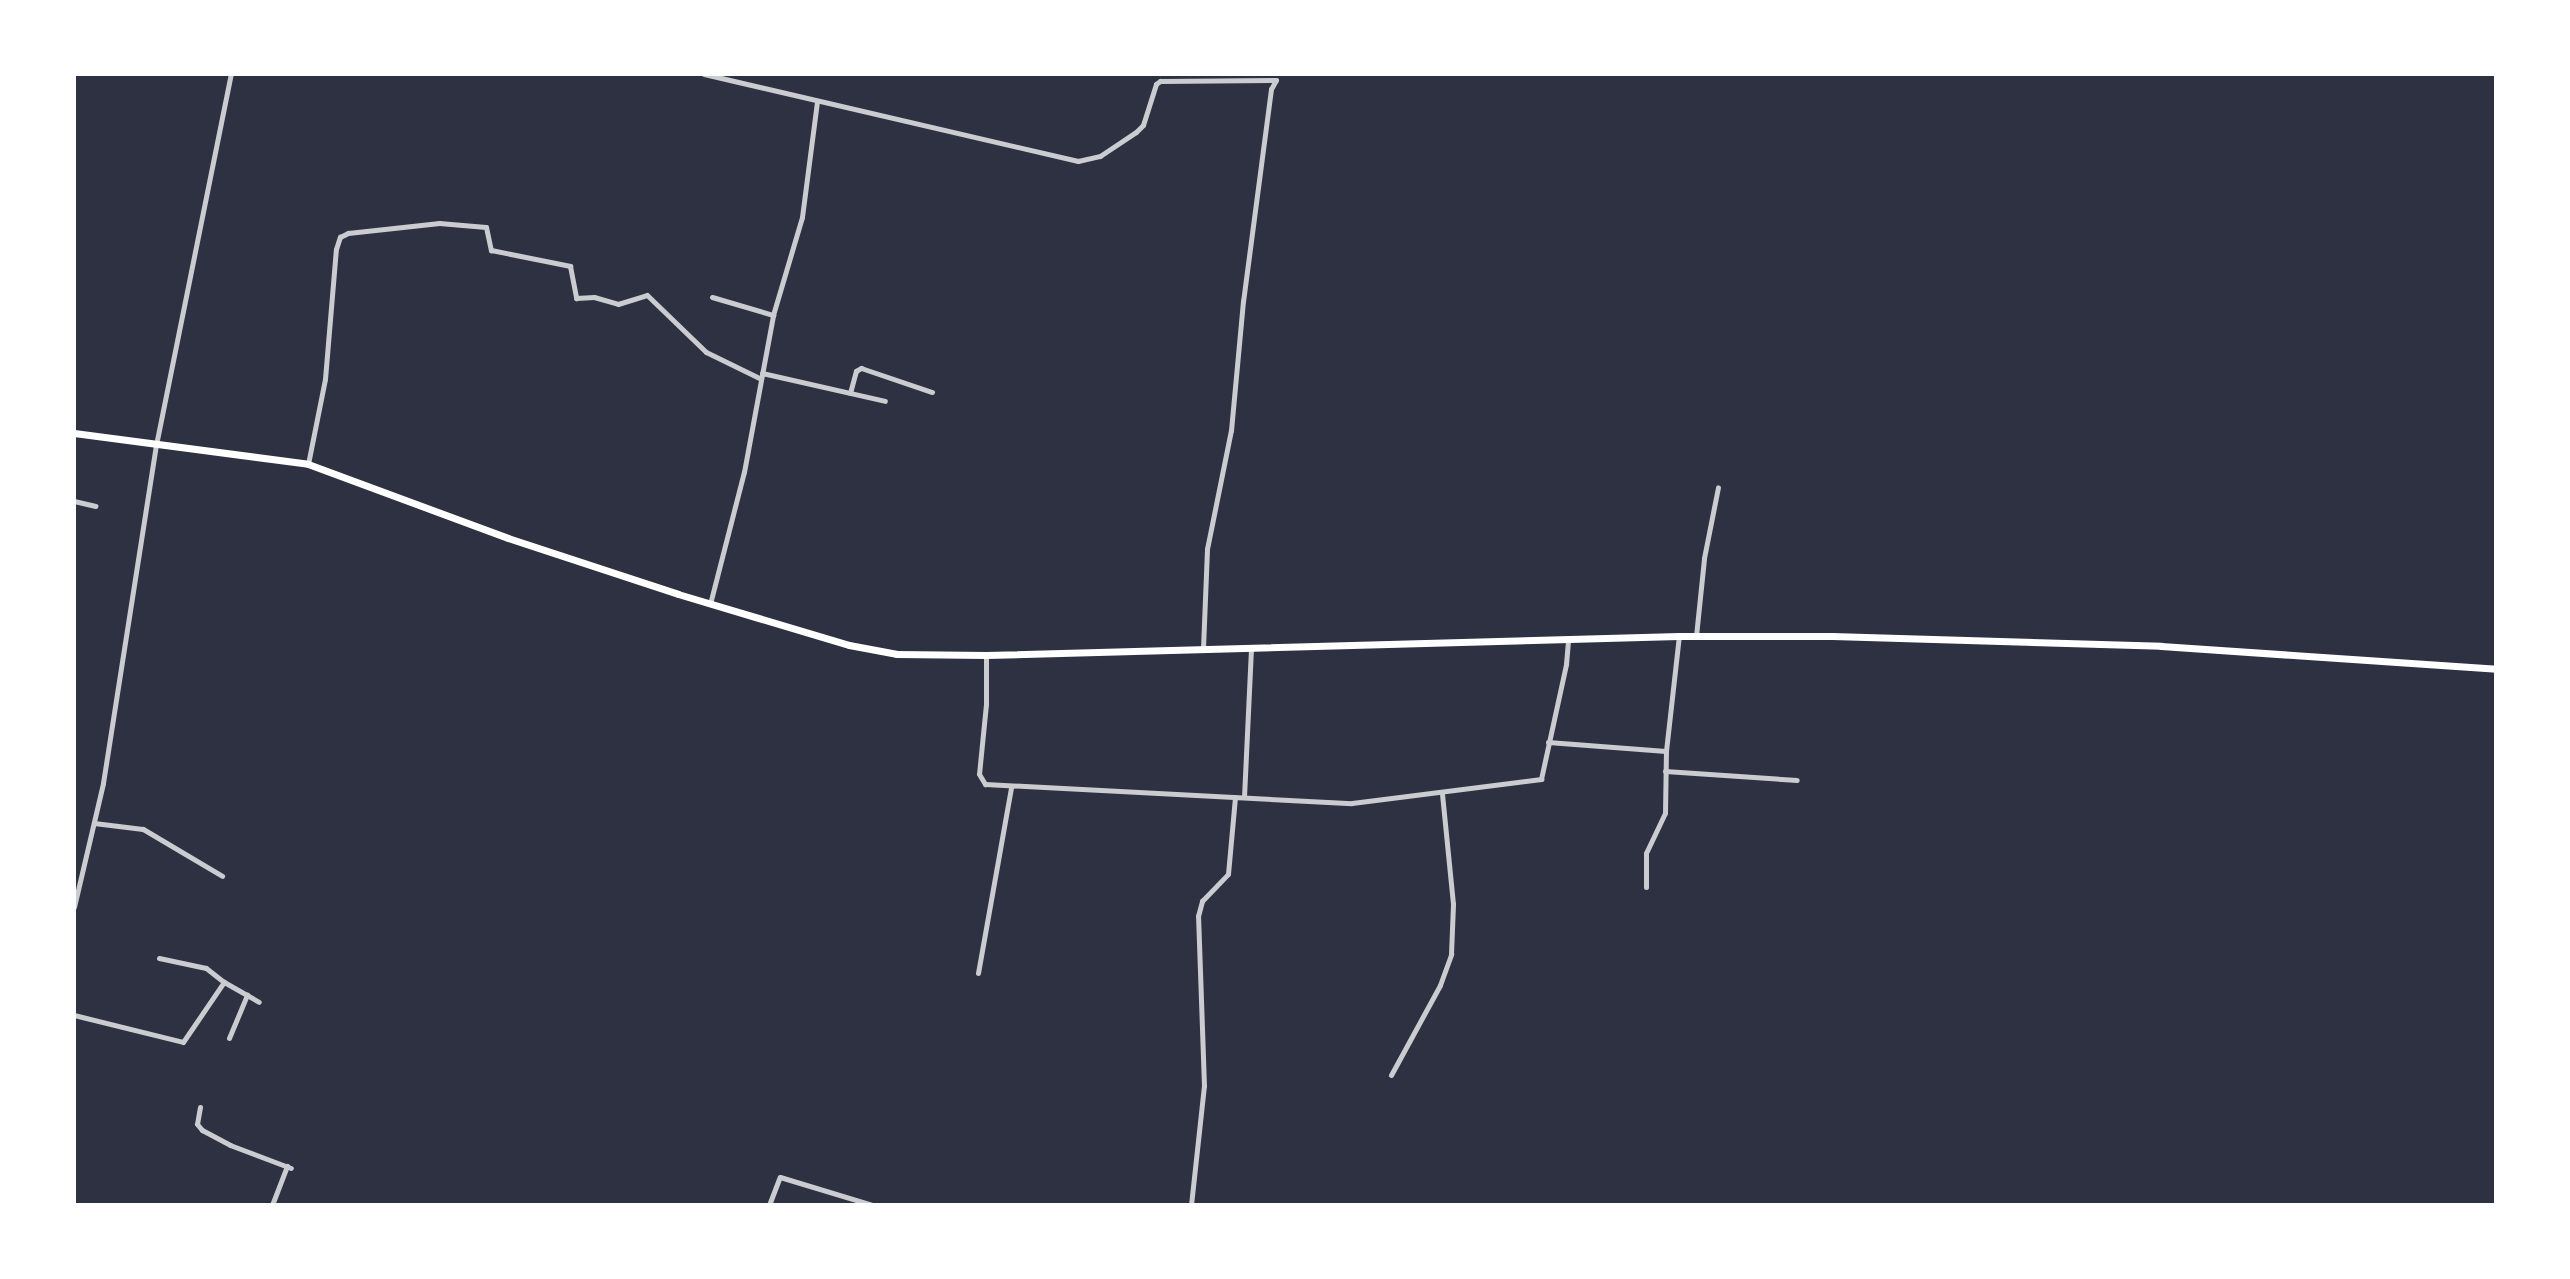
<!DOCTYPE html>
<html>
<head>
<meta charset="utf-8">
<style>
  body { margin:0 }
  #map { position:relative; width:2570px; height:1279px; overflow:hidden; background:#2d3142; font-family:"Fira Sans",sans-serif }
  div>[style] { position:absolute }
  .minor>* { height:5px; margin:-2.5px; padding:0 2.5px; transform-origin:2.5px; border-radius:2.5px; background:#caccd0 }
  .secondary>* { height:7px; margin:-3.5px; padding:0 3.5px; transform-origin:3.5px; border-radius:3.5px; background:#fff }
  span { translate:-50% -50%; white-space:nowrap; text-align:center; line-height:1.15; -webkit-text-stroke:6px #fff; paint-order:stroke }
  .frame { position:absolute; inset:0; border:76px solid #fff; pointer-events:none }
</style>
</head>
<body>
<div id="map">
  <div class="minor">
    <i style="left:704px;top:74px;width:384px;rotate:13.1deg"></i>
    <i style="left:1078px;top:161px;width:23px;rotate:-13deg"></i>
    <i style="left:1100px;top:156px;width:43px;rotate:-33.7deg"></i>
    <i style="left:1136px;top:132px;width:10px;rotate:-45deg"></i>
    <i style="left:1143px;top:125px;width:43px;rotate:-72.4deg"></i>
    <i style="left:1156px;top:84px;width:5px;rotate:-37deg"></i>
    <i style="left:1160px;top:81px;width:116px;rotate:-0.5deg"></i>
    <i style="left:1276px;top:80px;width:10px;rotate:119deg"></i>
    <i style="left:1271px;top:89px;width:214px;rotate:97.5deg"></i>
    <i style="left:1243px;top:301px;width:130px;rotate:95.3deg"></i>
    <i style="left:1231px;top:430px;width:121px;rotate:101.4deg"></i>
    <i style="left:1207px;top:549px;width:99px;rotate:92.3deg"></i>
    <i style="left:712px;top:297px;width:64px;rotate:16.4deg"></i>
    <i style="left:762px;top:373px;width:126px;rotate:12.8deg"></i>
    <i style="left:850px;top:393px;width:23px;rotate:-75deg"></i>
    <i style="left:856px;top:371px;width:6px;rotate:-31deg"></i>
    <i style="left:861px;top:368px;width:75px;rotate:18.7deg"></i>
    <i style="left:308px;top:464px;width:87px;rotate:-78.7deg"></i>
    <i style="left:325px;top:379px;width:130px;rotate:-85.2deg"></i>
    <i style="left:336px;top:249px;width:13px;rotate:-72deg"></i>
    <i style="left:340px;top:237px;width:9px;rotate:-27deg"></i>
    <i style="left:348px;top:233px;width:92px;rotate:-6.3deg"></i>
    <i style="left:439px;top:223px;width:47px;rotate:4.9deg"></i>
    <i style="left:486px;top:227px;width:24px;rotate:78deg"></i>
    <i style="left:491px;top:250px;width:81px;rotate:11.4deg"></i>
    <i style="left:570px;top:266px;width:33px;rotate:79deg"></i>
    <i style="left:576px;top:298px;width:18px;rotate:-3deg"></i>
    <i style="left:594px;top:297px;width:25px;rotate:16deg"></i>
    <i style="left:618px;top:304px;width:30px;rotate:-17deg"></i>
    <i style="left:647px;top:295px;width:82px;rotate:44deg"></i>
    <i style="left:706px;top:352px;width:61px;rotate:26.1deg"></i>
    <i style="left:74px;top:501px;width:22px;rotate:13deg"></i>
    <i style="left:710px;top:604px;width:136px;rotate:-75.6deg"></i>
    <i style="left:744px;top:472px;width:160px;rotate:-79.5deg"></i>
    <i style="left:773px;top:315px;width:102px;rotate:-73.5deg"></i>
    <i style="left:802px;top:217px;width:116px;rotate:-82.6deg"></i>
    <i style="left:1696px;top:636px;width:78px;rotate:-84.1deg"></i>
    <i style="left:1704px;top:558px;width:72px;rotate:-78.8deg"></i>
    <i style="left:986px;top:655px;width:49px;rotate:90deg"></i>
    <i style="left:986px;top:704px;width:70px;rotate:95.7deg"></i>
    <i style="left:979px;top:774px;width:12px;rotate:59deg"></i>
    <i style="left:985px;top:784px;width:367px;rotate:3deg"></i>
    <i style="left:1352px;top:803px;width:191px;rotate:-7.2deg"></i>
    <i style="left:1541px;top:779px;width:118px;rotate:-77.7deg"></i>
    <i style="left:1566px;top:664px;width:24px;rotate:-85deg"></i>
    <i style="left:1548px;top:742px;width:118px;rotate:4.4deg"></i>
    <i style="left:1665px;top:771px;width:132px;rotate:3.9deg"></i>
    <i style="left:1244px;top:797px;width:150px;rotate:-87.3deg"></i>
    <i style="left:94px;top:823px;width:49px;rotate:7deg"></i>
    <i style="left:143px;top:829px;width:92px;rotate:30.7deg"></i>
    <i style="left:1646px;top:887px;width:34px;rotate:-90deg"></i>
    <i style="left:1646px;top:853px;width:44px;rotate:-64.6deg"></i>
    <i style="left:1665px;top:813px;width:62px;rotate:-89.1deg"></i>
    <i style="left:1666px;top:751px;width:116px;rotate:-83.6deg"></i>
    <i style="left:74px;top:907px;width:127px;rotate:-76.8deg"></i>
    <i style="left:103px;top:783px;width:342px;rotate:-81.1deg"></i>
    <i style="left:156px;top:445px;width:379px;rotate:-78.6deg"></i>
    <i style="left:159px;top:958px;width:48px;rotate:12deg"></i>
    <i style="left:206px;top:968px;width:23px;rotate:38deg"></i>
    <i style="left:978px;top:973px;width:189px;rotate:-79.9deg"></i>
    <i style="left:74px;top:1015px;width:112px;rotate:13.9deg"></i>
    <i style="left:183px;top:1042px;width:73px;rotate:-55.7deg"></i>
    <i style="left:224px;top:982px;width:40px;rotate:29.7deg"></i>
    <i style="left:229px;top:1038px;width:47px;rotate:-67.3deg"></i>
    <i style="left:1391px;top:1075px;width:102px;rotate:-61.4deg"></i>
    <i style="left:1440px;top:985px;width:33px;rotate:-70deg"></i>
    <i style="left:1451px;top:954px;width:50px;rotate:-87.7deg"></i>
    <i style="left:1453px;top:904px;width:112px;rotate:-95.7deg"></i>
    <i style="left:200px;top:1107px;width:17px;rotate:100deg"></i>
    <i style="left:197px;top:1124px;width:8px;rotate:50deg"></i>
    <i style="left:202px;top:1130px;width:32px;rotate:28deg"></i>
    <i style="left:230px;top:1145px;width:65px;rotate:20.7deg"></i>
    <i style="left:272px;top:1205px;width:42px;rotate:-69deg"></i>
    <i style="left:769px;top:1205px;width:30px;rotate:-69deg"></i>
    <i style="left:780px;top:1177px;width:97px;rotate:16.8deg"></i>
    <i style="left:1191px;top:1205px;width:120px;rotate:-83.8deg"></i>
    <i style="left:1204px;top:1086px;width:170px;rotate:-92deg"></i>
    <i style="left:1198px;top:916px;width:16px;rotate:-75deg"></i>
    <i style="left:1202px;top:901px;width:37px;rotate:-46deg"></i>
    <i style="left:1228px;top:874px;width:77px;rotate:-84.8deg"></i>
  </div>
  <div class="secondary">
    <i style="left:74px;top:433px;width:236px;rotate:7.5deg"></i>
    <i style="left:308px;top:464px;width:213px;rotate:20.3deg"></i>
    <i style="left:508px;top:538px;width:179px;rotate:18.2deg"></i>
    <i style="left:678px;top:594px;width:178px;rotate:16.6deg"></i>
    <i style="left:849px;top:645px;width:49px;rotate:10.6deg"></i>
    <i style="left:897px;top:654px;width:89px;rotate:0.6deg"></i>
    <i style="left:986px;top:655px;width:693px;rotate:-1.57deg"></i>
    <i style="left:1679px;top:636px;width:153px"></i>
    <i style="left:1832px;top:636px;width:329px;rotate:1.7deg"></i>
    <i style="left:2161px;top:646px;width:336px;rotate:3.9deg"></i>
  </div>
  <div class="frame"></div>
</div>
</body>
</html>
